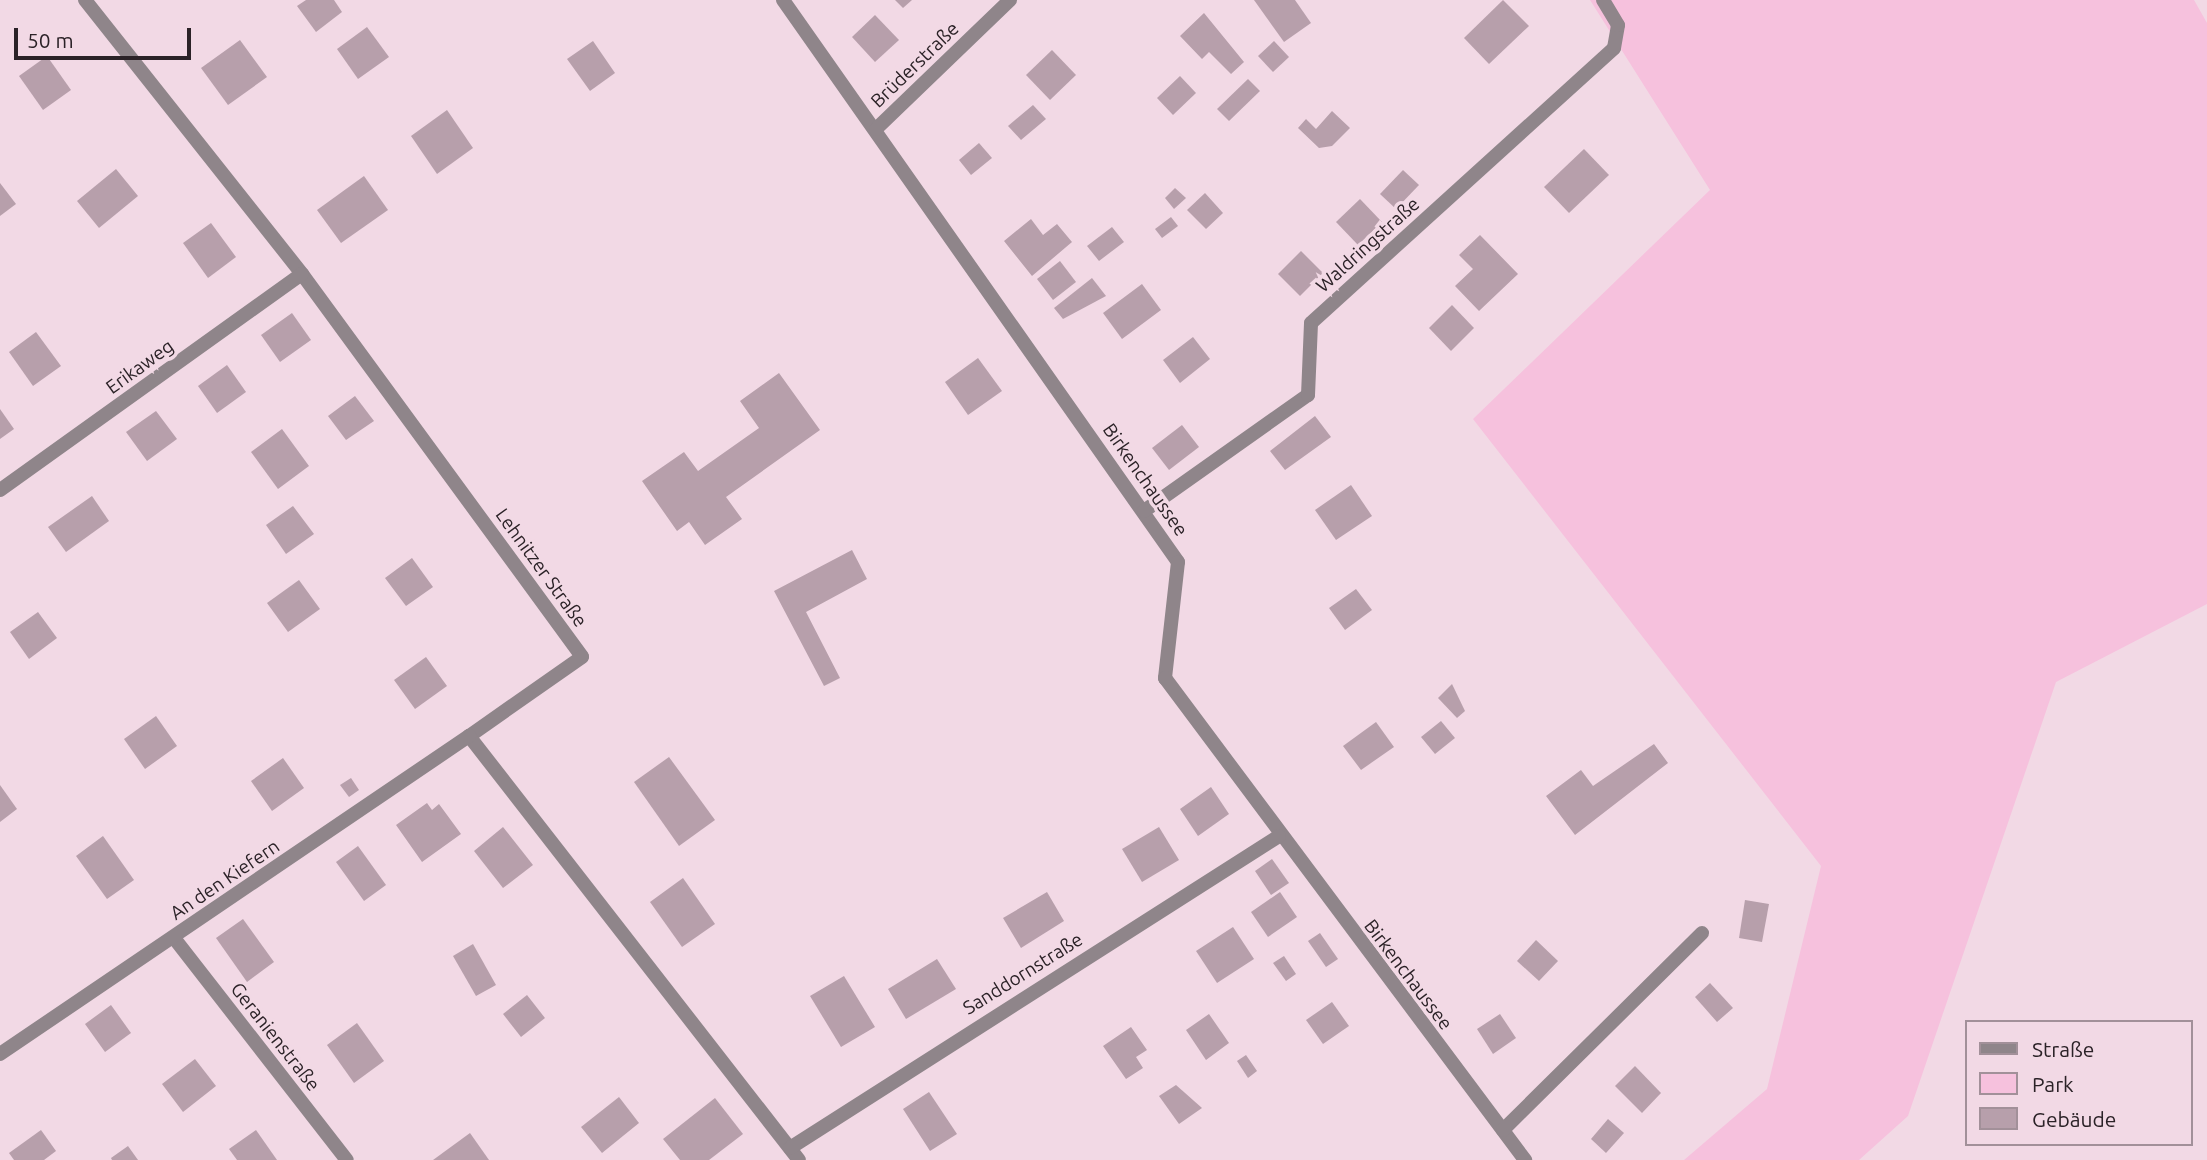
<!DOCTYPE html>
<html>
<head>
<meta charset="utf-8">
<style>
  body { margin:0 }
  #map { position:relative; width:2207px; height:1160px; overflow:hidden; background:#f2d9e5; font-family:Ubuntu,sans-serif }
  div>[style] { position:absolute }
  .green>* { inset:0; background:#f6c1dd }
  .building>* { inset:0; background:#b79fab }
  .street>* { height:14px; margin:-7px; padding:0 7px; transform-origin:7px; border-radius:7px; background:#8f858a }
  span { translate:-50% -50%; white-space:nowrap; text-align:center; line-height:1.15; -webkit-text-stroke:7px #f2d9e5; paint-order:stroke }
  .street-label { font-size:19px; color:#2b2227 }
  .legend { position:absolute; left:1965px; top:1020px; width:228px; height:126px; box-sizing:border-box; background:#f2d9e5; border:2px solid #a29099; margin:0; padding:9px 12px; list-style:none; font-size:21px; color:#2b2227 }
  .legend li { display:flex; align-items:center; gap:14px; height:35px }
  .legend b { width:35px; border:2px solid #a29099 }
  .scale { position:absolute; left:14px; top:28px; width:177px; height:32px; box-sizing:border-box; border:4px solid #2b2227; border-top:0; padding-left:9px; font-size:21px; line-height:24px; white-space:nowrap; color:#2b2227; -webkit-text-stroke:5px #f2d9e5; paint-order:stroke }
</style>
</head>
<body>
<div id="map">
  <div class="green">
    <i style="clip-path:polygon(1590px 0,2194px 0,2207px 23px,2207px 604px,2056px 682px,1908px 1116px,1859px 1160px,1684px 1160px,1767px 1089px,1821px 866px,1473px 419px,1710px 190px)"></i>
  </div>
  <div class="building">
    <i style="clip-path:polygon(306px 0,334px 0,342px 12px,316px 32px,297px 6px)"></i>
    <i style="clip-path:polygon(895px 0,912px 0,903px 8px)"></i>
    <i style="clip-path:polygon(1254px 0,1295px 0,1311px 23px,1284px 42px)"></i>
    <i style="clip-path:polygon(1503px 0,1529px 26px,1489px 64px,1464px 38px)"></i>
    <i style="clip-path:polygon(1204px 13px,1244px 62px,1231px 74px,1209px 52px,1202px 59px,1180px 36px)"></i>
    <i style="clip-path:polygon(875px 15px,899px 40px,875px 62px,852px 37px)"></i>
    <i style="clip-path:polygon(367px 27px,389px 57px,358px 79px,337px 49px)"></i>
    <i style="clip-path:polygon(240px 40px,267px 77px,228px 105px,201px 68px)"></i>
    <i style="clip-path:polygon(593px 41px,615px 73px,590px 91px,567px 59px)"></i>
    <i style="clip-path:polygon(1274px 41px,1289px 57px,1273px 72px,1258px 56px)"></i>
    <i style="clip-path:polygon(1052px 50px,1076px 75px,1050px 100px,1026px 75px)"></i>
    <i style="clip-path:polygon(47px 56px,71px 90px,43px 110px,19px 76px)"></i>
    <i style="clip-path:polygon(1180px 76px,1196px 93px,1173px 115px,1157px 98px)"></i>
    <i style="clip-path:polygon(1248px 79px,1260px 91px,1229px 121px,1217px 109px)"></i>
    <i style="clip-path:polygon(1033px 105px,1046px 119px,1021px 140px,1008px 126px)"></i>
    <i style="clip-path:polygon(447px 110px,473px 148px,437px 174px,411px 136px)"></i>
    <i style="clip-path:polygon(1332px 111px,1350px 128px,1332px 146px,1319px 148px,1298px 128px,1306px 119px,1316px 129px)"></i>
    <i style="clip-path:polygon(979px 143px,992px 158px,971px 175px,959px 160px)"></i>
    <i style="clip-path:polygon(1584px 149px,1609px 175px,1569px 213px,1544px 187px)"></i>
    <i style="clip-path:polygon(116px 169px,138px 196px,99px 228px,77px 201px)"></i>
    <i style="clip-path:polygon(1403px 170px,1419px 185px,1396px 209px,1380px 194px)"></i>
    <i style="clip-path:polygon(364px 176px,388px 210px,341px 243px,317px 210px)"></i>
    <i style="clip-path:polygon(0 183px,16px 204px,0 216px)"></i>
    <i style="clip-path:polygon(1175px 188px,1186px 198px,1174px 209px,1165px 198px)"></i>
    <i style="clip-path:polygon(1205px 193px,1223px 213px,1206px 229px,1187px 210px)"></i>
    <i style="clip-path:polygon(1360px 199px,1382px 222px,1358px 245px,1336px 222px)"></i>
    <i style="clip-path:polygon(1171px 217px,1178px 226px,1162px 238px,1155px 229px)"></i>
    <i style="clip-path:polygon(1031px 219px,1043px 235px,1057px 224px,1072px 242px,1032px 276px,1004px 241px)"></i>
    <i style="clip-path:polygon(211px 223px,236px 257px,208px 278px,183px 243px)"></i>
    <i style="clip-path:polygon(1112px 227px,1124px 242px,1099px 261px,1087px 246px)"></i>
    <i style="clip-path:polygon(1480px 235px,1518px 274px,1479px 311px,1455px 286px,1473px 269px,1459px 255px)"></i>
    <i style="clip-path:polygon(1301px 251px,1323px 273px,1300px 296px,1278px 274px)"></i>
    <i style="clip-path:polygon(1060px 261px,1076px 282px,1053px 300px,1037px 279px)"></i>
    <i style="clip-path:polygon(1092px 278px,1106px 296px,1063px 319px,1054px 308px)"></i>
    <i style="clip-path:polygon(1142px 284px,1161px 310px,1122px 339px,1103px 313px)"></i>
    <i style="clip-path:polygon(1452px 305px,1474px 328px,1451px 351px,1429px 328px)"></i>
    <i style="clip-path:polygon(292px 313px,311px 340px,280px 362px,261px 335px)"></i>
    <i style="clip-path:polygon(36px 332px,61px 366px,33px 386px,9px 352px)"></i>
    <i style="clip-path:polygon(1193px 337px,1210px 359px,1180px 383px,1163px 360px)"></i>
    <i style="clip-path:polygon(978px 358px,1002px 391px,968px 415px,945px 382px)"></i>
    <i style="clip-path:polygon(227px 365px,246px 392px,217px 413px,198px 386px)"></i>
    <i style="clip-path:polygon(779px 373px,820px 430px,726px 497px,742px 519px,705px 545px,689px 522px,677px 531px,642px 481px,684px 452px,698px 471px,759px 428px,740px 401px)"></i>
    <i style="clip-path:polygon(355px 396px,374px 421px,346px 440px,328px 416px)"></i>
    <i style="clip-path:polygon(0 409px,14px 429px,0 439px)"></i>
    <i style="clip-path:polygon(156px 411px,177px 439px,147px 461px,126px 432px)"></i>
    <i style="clip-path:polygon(1315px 416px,1331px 437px,1285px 470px,1270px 451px)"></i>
    <i style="clip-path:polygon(1182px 425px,1199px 447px,1169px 470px,1152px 448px)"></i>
    <i style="clip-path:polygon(282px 429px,309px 466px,278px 489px,251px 452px)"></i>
    <i style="clip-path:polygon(1351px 485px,1372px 516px,1336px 540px,1315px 510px)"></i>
    <i style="clip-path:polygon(92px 496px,109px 521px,66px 552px,48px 527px)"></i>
    <i style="clip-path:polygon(293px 506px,314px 534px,286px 554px,266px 525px)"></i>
    <i style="clip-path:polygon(852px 550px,867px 579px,806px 612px,840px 678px,824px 686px,774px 591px)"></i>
    <i style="clip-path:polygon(412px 558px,433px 587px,406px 606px,385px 578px)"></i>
    <i style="clip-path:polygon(299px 580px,320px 609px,288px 632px,267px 603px)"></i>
    <i style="clip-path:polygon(1356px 589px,1372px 610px,1345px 630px,1329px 608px)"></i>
    <i style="clip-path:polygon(38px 612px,57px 638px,29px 659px,10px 632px)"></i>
    <i style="clip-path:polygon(426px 657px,447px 686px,415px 709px,394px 680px)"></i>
    <i style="clip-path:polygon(1452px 684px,1465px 711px,1457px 718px,1438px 698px)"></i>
    <i style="clip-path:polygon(156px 716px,177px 746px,145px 769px,124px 739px)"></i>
    <i style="clip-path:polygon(1441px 721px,1455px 738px,1435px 754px,1421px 737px)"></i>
    <i style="clip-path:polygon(1376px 722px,1394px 747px,1361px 770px,1343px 746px)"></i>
    <i style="clip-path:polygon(1654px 744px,1668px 763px,1575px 835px,1546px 796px,1581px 770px,1593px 786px)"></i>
    <i style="clip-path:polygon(669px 757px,715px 820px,679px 846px,634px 782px)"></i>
    <i style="clip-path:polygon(283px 758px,304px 788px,272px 811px,251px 781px)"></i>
    <i style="clip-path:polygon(351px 778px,359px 790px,349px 797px,340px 785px)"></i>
    <i style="clip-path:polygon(0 785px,17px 809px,0 822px)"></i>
    <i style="clip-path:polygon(1211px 787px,1229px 814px,1198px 836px,1180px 809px)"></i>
    <i style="clip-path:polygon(427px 803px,432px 810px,439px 804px,461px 834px,422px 862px,396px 825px)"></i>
    <i style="clip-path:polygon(503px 827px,533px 865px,503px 888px,474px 851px)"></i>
    <i style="clip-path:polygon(1159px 827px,1179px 860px,1142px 882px,1122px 849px)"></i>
    <i style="clip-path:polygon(103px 836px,134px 880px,107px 899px,76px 856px)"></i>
    <i style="clip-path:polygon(358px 846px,386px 885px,364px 901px,336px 862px)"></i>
    <i style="clip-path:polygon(1272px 859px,1289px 883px,1271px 895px,1255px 871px)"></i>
    <i style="clip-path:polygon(683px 878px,715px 924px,682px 947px,650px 902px)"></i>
    <i style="clip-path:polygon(1047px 892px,1064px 921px,1021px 948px,1003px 918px)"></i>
    <i style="clip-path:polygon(1280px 892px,1297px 917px,1268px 937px,1251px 912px)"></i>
    <i style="clip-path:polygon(1745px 900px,1769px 904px,1762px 942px,1739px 938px)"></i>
    <i style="clip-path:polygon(243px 919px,274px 962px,247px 982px,216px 938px)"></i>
    <i style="clip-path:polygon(1233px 927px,1254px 959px,1217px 983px,1196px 951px)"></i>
    <i style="clip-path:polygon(1320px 933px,1338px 959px,1326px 967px,1308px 941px)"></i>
    <i style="clip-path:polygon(1536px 940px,1558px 961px,1539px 981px,1517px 961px)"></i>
    <i style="clip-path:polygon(473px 944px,496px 985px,476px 996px,453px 956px)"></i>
    <i style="clip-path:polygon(1284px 956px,1296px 974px,1286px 981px,1273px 963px)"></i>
    <i style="clip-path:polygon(937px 959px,956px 989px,906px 1019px,888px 989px)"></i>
    <i style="clip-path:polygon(844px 976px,875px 1027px,841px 1047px,810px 996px)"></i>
    <i style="clip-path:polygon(1710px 983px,1733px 1008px,1717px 1022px,1695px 997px)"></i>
    <i style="clip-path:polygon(527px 995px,545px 1018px,521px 1037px,503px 1014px)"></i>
    <i style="clip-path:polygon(1332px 1002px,1349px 1026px,1323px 1044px,1306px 1020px)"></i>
    <i style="clip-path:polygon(111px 1005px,131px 1033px,105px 1052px,85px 1024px)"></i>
    <i style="clip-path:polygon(1209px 1014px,1229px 1043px,1206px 1060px,1186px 1030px)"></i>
    <i style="clip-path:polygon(1500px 1014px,1516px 1038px,1493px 1054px,1477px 1029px)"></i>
    <i style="clip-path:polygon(357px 1023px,384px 1061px,354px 1083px,327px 1045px)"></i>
    <i style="clip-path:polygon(1131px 1027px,1147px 1050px,1136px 1057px,1143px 1068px,1126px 1079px,1103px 1046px)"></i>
    <i style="clip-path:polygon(1246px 1055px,1257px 1071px,1248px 1078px,1237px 1061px)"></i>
    <i style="clip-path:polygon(195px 1059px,216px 1086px,183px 1112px,162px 1084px)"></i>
    <i style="clip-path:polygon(1635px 1066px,1661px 1093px,1642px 1113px,1615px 1086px)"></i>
    <i style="clip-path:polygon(1176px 1085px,1202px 1108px,1179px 1124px,1159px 1096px)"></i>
    <i style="clip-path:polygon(929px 1092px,957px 1134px,930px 1151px,903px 1109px)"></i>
    <i style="clip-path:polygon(619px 1097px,639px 1123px,602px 1153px,581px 1127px)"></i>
    <i style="clip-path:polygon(715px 1098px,743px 1134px,709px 1160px,680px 1160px,663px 1139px)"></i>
    <i style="clip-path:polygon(1608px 1119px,1624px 1133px,1606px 1153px,1591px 1139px)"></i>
    <i style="clip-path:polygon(41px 1130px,56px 1151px,44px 1160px,14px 1160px,9px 1153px)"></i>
    <i style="clip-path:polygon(256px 1130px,277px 1160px,237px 1160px,229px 1149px)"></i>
    <i style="clip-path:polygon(470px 1133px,489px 1160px,433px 1160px)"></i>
    <i style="clip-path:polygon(128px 1146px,138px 1160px,112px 1160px,111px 1158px)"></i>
  </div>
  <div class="street">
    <i style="left:85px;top:0;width:350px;rotate:51.6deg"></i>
    <i style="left:302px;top:274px;width:474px;rotate:53.8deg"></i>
    <i style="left:582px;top:657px;width:138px;rotate:145deg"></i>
    <i style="left:469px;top:736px;width:537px;rotate:52.11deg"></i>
    <i style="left:783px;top:0;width:687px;rotate:54.9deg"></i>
    <i style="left:1178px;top:562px;width:117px;rotate:96.4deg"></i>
    <i style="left:1165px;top:678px;width:602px;rotate:53.24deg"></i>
    <i style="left:876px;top:129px;width:186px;rotate:-43.9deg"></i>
    <i style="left:0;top:490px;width:371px;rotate:-35.6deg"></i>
    <i style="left:1144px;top:511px;width:201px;rotate:-35.3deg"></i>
    <i style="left:1308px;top:395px;width:72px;rotate:-87.6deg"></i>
    <i style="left:1311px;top:323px;width:409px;rotate:-42.2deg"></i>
    <i style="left:1614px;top:48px;width:23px;rotate:-80deg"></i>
    <i style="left:1618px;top:25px;width:29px;rotate:-121deg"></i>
    <i style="left:174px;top:938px;width:281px;rotate:52.1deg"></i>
    <i style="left:0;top:1054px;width:567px;rotate:-34.14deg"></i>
    <i style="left:1503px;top:1130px;width:280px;rotate:-44.7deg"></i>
    <i style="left:790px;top:1148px;width:580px;rotate:-32.54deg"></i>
  </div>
  <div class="street-label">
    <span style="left:915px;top:65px;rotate:-44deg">Brüderstraße</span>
    <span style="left:1368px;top:245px;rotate:-42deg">Waldringstraße</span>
    <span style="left:140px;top:367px;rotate:-36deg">Erikaweg</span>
    <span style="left:1145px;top:480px;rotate:55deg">Birkenchaussee</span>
    <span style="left:541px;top:568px;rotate:54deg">Lehnitzer Straße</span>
    <span style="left:225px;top:880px;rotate:-34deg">An den Kiefern</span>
    <span style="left:1023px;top:974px;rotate:-32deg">Sanddornstraße</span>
    <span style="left:1408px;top:975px;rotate:53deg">Birkenchaussee</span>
    <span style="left:275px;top:1037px;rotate:52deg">Geranienstraße</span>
  </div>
  <ul class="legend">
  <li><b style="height:9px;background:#8f858a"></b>Straße</li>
  <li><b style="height:19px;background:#f6c1dd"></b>Park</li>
  <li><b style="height:19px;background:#b79fab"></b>Gebäude</li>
  </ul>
  <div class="scale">50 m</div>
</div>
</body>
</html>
